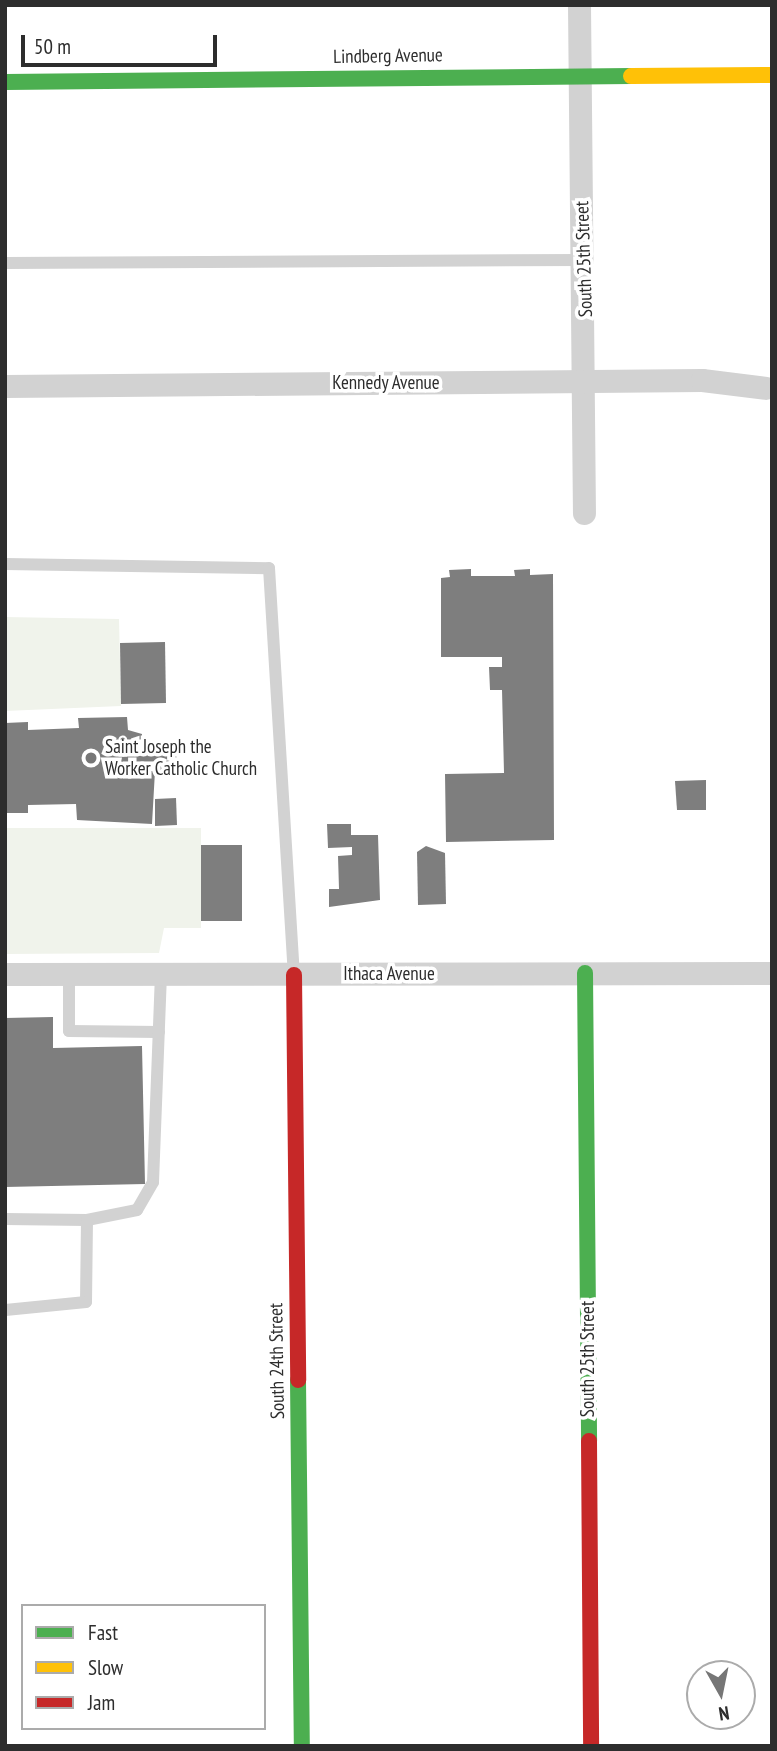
<!DOCTYPE html>
<html>
<head>
<meta charset="utf-8">
<style>
  body { margin:0 }
  #map { position:relative; width:777px; height:1751px; overflow:hidden; background:#fff; font-family:"PT Sans Narrow",sans-serif }
  div>[style] { position:absolute }
  .green>* { inset:0; background:#f0f3eb }
  .building>* { inset:0; background:#7e7e7e }
  .lane>* { height:12px; margin:-6px; padding:0 6px; transform-origin:6px; border-radius:6px; background:#d2d2d2 }
  .street>* { height:23px; margin:-11.5px; padding:0 11.5px; transform-origin:11.5px; border-radius:11.5px; background:#d2d2d2 }
  .fast>* { height:16px; margin:-8px; padding:0 8px; transform-origin:8px; border-radius:8px; background:#4caf50 }
  .slow>* { height:16px; margin:-8px; padding:0 8px; transform-origin:8px; border-radius:8px; background:#ffc107 }
  .jam>* { height:16px; margin:-8px; padding:0 8px; transform-origin:8px; border-radius:8px; background:#c62828 }
  .dots>* { width:19px; height:19px; translate:-50% -50%; box-sizing:border-box; border:4px solid #fff; border-radius:50% }
  span { translate:-50% -50%; white-space:nowrap; text-align:center; line-height:1.15; -webkit-text-stroke:7px #fff; paint-order:stroke }
  .street-label { font-size:19px; color:#2d2d2d }
  .poi-label { font-size:19px; color:#2d2d2d }
  .left { translate:0 -50%; text-align:left }
  .frame { position:absolute; inset:0; border:7px solid #2d2d2d; pointer-events:none }
  .legend { position:absolute; left:21px; top:1604px; width:245px; height:126px; box-sizing:border-box; background:#fff; border:2px solid #ababab; margin:0; padding:9px 12px; list-style:none; font-size:21px; color:#2d2d2d }
  .legend li { display:flex; align-items:center; gap:14px; height:35px }
  .legend b { width:35px; border:2px solid #ababab }
  .north { position:absolute; left:686px; top:1660px; width:70px; height:70px; box-sizing:border-box; background:#fff; border:2px solid #ababab; border-radius:50%; rotate:171deg; font-size:19px; font-weight:700; line-height:28px; text-align:center; color:#2d2d2d }
  .north::after { content:''; display:block; margin:auto; width:24px; height:32px; background:#767676; clip-path:polygon(50% 0,100% 100%,50% 72%,0 100%) }
  .scale { position:absolute; left:21px; top:35px; width:196px; height:32px; box-sizing:border-box; border:4px solid #2d2d2d; border-top:0; padding-left:9px; font-size:21px; line-height:24px; white-space:nowrap; color:#2d2d2d; -webkit-text-stroke:5px #fff; paint-order:stroke }
</style>
</head>
<body>
<div id="map">
  <div class="green">
    <i style="clip-path:polygon(5px 617px,119px 619px,121px 706px,5px 711px)"></i>
    <i style="clip-path:polygon(5px 828px,201px 828px,201px 928px,164px 928px,159px 953px,5px 954px)"></i>
  </div>
  <div class="building">
    <i style="clip-path:polygon(471px 569px,471px 576px,515px 576px,514px 570px,530px 569px,530px 575px,553px 574px,554px 840px,446px 842px,445px 774px,504px 773px,502px 690px,490px 690px,489px 667px,502px 667px,502px 657px,441px 657px,441px 578px,450px 577px,449px 570px)"></i>
    <i style="clip-path:polygon(165px 642px,166px 703px,121px 704px,120px 643px)"></i>
    <i style="clip-path:polygon(127px 717px,128px 730px,142px 734px,142px 741px,176px 744px,177px 771px,155px 771px,152px 824px,77px 820px,76px 804px,28px 805px,28px 813px,5px 813px,5px 723px,28px 722px,28px 730px,79px 728px,78px 718px)"></i>
    <i style="clip-path:polygon(706px 780px,706px 810px,677px 810px,675px 781px)"></i>
    <i style="clip-path:polygon(176px 798px,177px 825px,155px 826px,155px 799px)"></i>
    <i style="clip-path:polygon(327px 824px,351px 824px,351px 835px,378px 835px,380px 900px,329px 907px,329px 889px,339px 889px,338px 856px,352px 855px,352px 847px,328px 848px)"></i>
    <i style="clip-path:polygon(201px 845px,242px 845px,242px 921px,201px 921px)"></i>
    <i style="clip-path:polygon(426px 846px,445px 853px,446px 904px,418px 905px,417px 852px)"></i>
    <i style="clip-path:polygon(53px 1017px,53px 1048px,142px 1046px,145px 1184px,5px 1187px,5px 1018px)"></i>
  </div>
  <div class="lane">
    <i style="left:5px;top:263px;width:579px;rotate:-0.3deg"></i>
    <i style="left:5px;top:564px;width:264px;rotate:0.9deg"></i>
    <i style="left:269px;top:568px;width:408px;rotate:86.5deg"></i>
    <i style="left:69px;top:974px;width:57px;rotate:90deg"></i>
    <i style="left:69px;top:1031px;width:90px;rotate:0.6deg"></i>
    <i style="left:5px;top:1219px;width:82px;rotate:0.7deg"></i>
    <i style="left:87px;top:1220px;width:82px;rotate:90.7deg"></i>
    <i style="left:86px;top:1302px;width:81px;rotate:174.4deg"></i>
    <i style="left:87px;top:1220px;width:51px;rotate:-11.3deg"></i>
    <i style="left:137px;top:1210px;width:32px;rotate:-60deg"></i>
    <i style="left:153px;top:1182px;width:207px;rotate:-87.8deg"></i>
  </div>
  <div class="street">
    <i style="left:579px;top:5px;width:508px;rotate:89.44deg"></i>
    <i style="left:5px;top:386px;width:697px;rotate:-0.49deg"></i>
    <i style="left:702px;top:380px;width:64px;rotate:7.1deg"></i>
    <i style="left:5px;top:974px;width:767px;rotate:-0.07deg"></i>
  </div>
  <div class="fast">
    <i style="left:5px;top:82px;width:626px;rotate:-0.55deg"></i>
    <i style="left:585px;top:973px;width:468px;rotate:89.5deg"></i>
    <i style="left:298px;top:1380px;width:366px;rotate:89.4deg"></i>
  </div>
  <div class="slow">
    <i style="left:631px;top:76px;width:141px;rotate:-0.4deg"></i>
  </div>
  <div class="jam">
    <i style="left:294px;top:975px;width:405px;rotate:89.4deg"></i>
    <i style="left:589px;top:1441px;width:305px;rotate:89.6deg"></i>
  </div>
  <div class="dots">
    <i style="left:91px;top:758px;background:#767676"></i>
  </div>
  <div class="street-label">
    <span style="left:388px;top:56px;rotate:-1deg">Lindberg Avenue</span>
    <span style="left:584px;top:259px;rotate:-92deg">South 25th Street</span>
    <span style="left:386px;top:383px">Kennedy Avenue</span>
    <span style="left:389px;top:974px">Ithaca Avenue</span>
    <span style="left:588px;top:1359px;rotate:-90deg">South 25th Street</span>
    <span style="left:277px;top:1361px;rotate:-91deg">South 24th Street</span>
  </div>
  <div class="poi-label">
    <span class="left" style="left:105px;top:758px">Saint Joseph the<br>Worker Catholic Church</span>
  </div>
  <div class="frame"></div>
  <ul class="legend">
  <li><b style="height:9px;background:#4caf50"></b>Fast</li>
  <li><b style="height:9px;background:#ffc107"></b>Slow</li>
  <li><b style="height:9px;background:#c62828"></b>Jam</li>
  </ul>
  <div class="north">N</div>
  <div class="scale">50 m</div>
</div>
</body>
</html>
